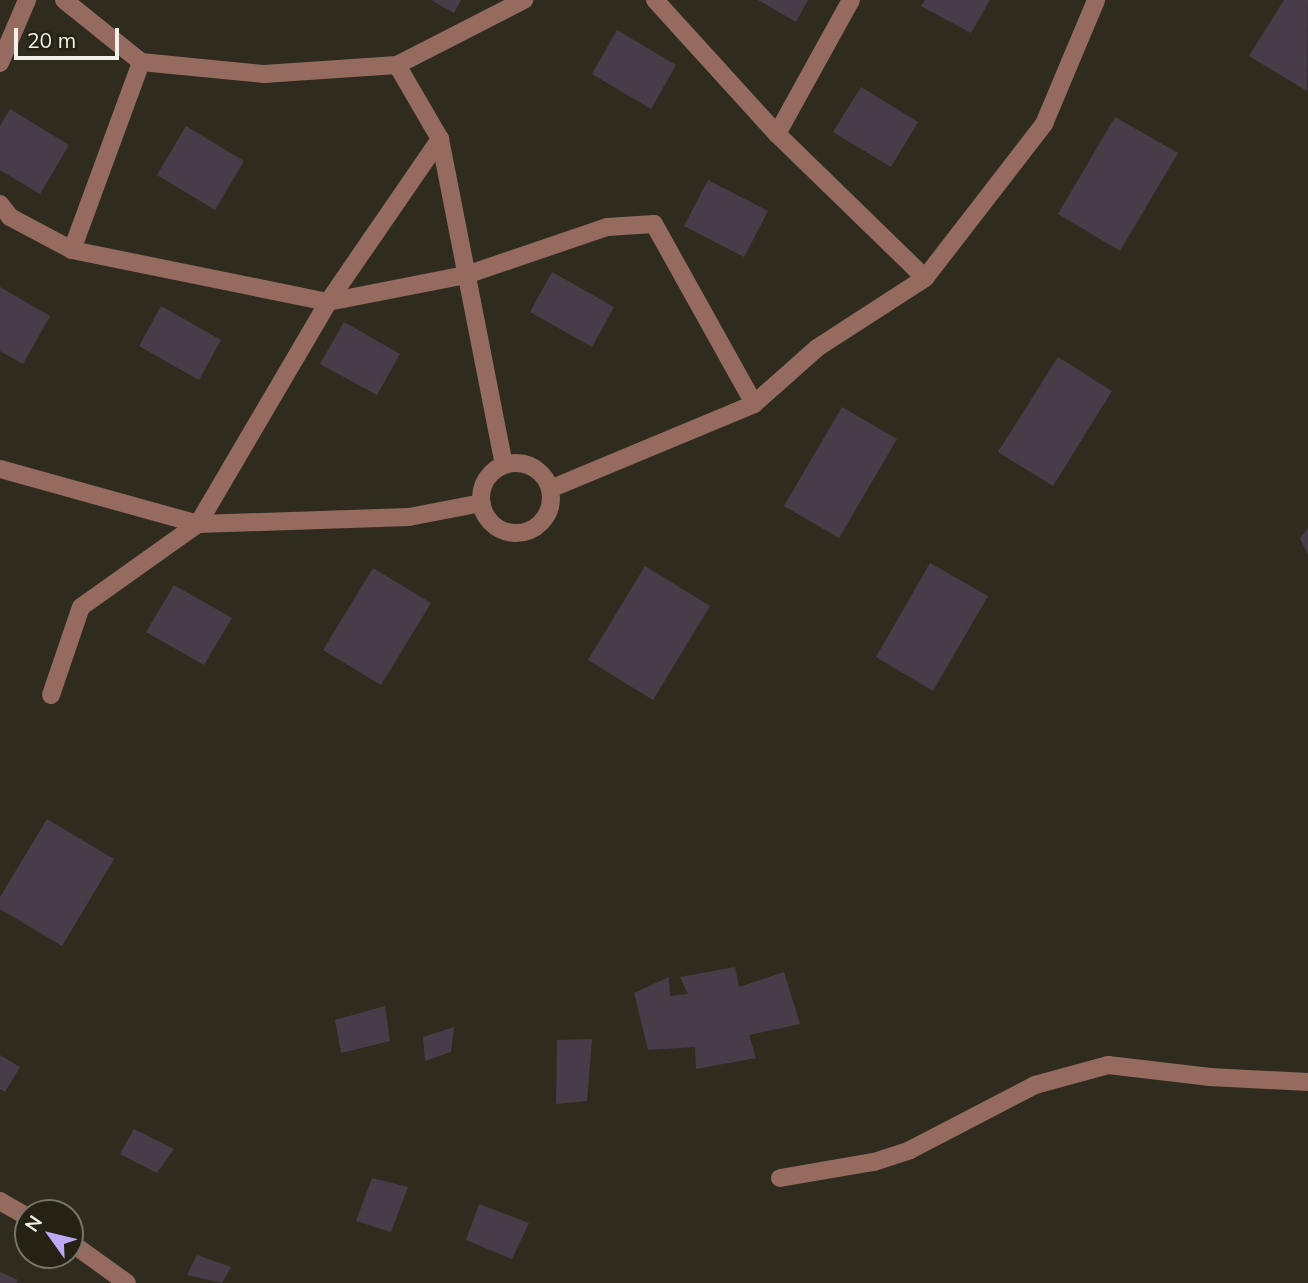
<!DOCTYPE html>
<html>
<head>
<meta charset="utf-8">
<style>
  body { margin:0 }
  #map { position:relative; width:1308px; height:1283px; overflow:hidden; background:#2f2c1f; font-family:Mulish,sans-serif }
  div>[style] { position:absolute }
  .building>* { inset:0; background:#473d48 }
  .minor>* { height:18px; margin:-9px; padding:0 9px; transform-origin:9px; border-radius:9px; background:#956a5f }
  .minor>.ring { margin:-9px; padding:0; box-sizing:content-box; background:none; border:18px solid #956a5f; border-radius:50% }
  span { translate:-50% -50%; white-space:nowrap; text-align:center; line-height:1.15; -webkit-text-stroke:5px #252215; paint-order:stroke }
  .north { position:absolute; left:14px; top:1199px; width:70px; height:70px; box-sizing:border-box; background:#252215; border:2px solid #777469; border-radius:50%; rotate:304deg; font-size:19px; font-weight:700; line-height:28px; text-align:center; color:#f2f0e8 }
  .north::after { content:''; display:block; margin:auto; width:24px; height:32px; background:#bda9f5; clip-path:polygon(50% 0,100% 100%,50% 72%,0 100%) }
  .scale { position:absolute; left:14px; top:28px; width:105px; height:32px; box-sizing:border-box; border:4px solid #f2f0e8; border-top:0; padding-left:9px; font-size:21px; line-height:24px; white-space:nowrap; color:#f2f0e8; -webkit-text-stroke:5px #252215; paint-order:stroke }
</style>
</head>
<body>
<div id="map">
  <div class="building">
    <i style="clip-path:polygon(431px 0,461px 0,454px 13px)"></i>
    <i style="clip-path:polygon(758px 0,808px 0,796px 22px)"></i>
    <i style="clip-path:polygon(925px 0,990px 0,971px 33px,921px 6px)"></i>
    <i style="clip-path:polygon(1284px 0,1308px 0,1307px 91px,1249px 56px)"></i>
    <i style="clip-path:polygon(617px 30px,676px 65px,651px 109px,592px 74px)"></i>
    <i style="clip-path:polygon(861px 87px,918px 122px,891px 167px,833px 132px)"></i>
    <i style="clip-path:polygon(10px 109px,69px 145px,40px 194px,0 170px,0 126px)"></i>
    <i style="clip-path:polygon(1115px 117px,1178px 153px,1120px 251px,1058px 214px)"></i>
    <i style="clip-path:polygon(186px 126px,244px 161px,215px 210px,157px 175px)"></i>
    <i style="clip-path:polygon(708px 180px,768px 211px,744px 257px,684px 226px)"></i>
    <i style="clip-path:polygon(552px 272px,614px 307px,592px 347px,530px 312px)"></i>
    <i style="clip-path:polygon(0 287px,50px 316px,23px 364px,0 351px)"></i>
    <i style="clip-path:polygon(161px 306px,221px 340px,199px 380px,139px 346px)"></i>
    <i style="clip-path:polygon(344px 322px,400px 354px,377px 395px,320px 364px)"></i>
    <i style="clip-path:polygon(1058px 357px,1112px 391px,1053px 486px,998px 452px)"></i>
    <i style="clip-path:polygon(842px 407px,897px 439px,839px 538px,784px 506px)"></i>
    <i style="clip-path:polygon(1308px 528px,1308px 555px,1300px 538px)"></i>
    <i style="clip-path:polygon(930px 563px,988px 596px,933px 691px,876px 657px)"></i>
    <i style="clip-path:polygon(645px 566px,710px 606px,653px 700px,588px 660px)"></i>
    <i style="clip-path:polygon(373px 568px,431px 603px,381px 685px,323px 650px)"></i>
    <i style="clip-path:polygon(174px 585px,232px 618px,204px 665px,146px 632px)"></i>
    <i style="clip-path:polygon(47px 819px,114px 859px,62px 946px,0 909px,0 897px)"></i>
    <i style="clip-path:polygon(735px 967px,739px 987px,784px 972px,800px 1024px,749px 1035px,756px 1058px,696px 1069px,695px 1047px,648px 1050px,634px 993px,669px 977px,670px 996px,688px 994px,680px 977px)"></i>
    <i style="clip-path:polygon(385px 1006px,390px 1041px,341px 1053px,335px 1020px)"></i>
    <i style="clip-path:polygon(454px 1027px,451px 1052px,425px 1061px,423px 1037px)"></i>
    <i style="clip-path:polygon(592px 1039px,587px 1101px,556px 1104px,557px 1040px)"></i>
    <i style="clip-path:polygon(0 1055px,20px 1067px,5px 1092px,0 1089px)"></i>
    <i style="clip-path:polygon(134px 1129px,174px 1149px,157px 1173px,120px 1154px)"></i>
    <i style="clip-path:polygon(372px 1178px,408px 1187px,391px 1232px,356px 1221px)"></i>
    <i style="clip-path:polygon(479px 1204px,529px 1223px,512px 1259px,466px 1240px)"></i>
    <i style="clip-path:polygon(197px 1255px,231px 1267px,222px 1283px,187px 1275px)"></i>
    <i style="clip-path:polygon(0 1272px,18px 1280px,16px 1283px,0 1283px)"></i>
  </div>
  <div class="minor">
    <i style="left:64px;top:0;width:99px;rotate:38.8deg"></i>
    <i style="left:141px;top:62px;width:124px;rotate:5.6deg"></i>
    <i style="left:264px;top:74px;width:133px;rotate:-3.9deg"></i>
    <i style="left:397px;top:65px;width:143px;rotate:-27.1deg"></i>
    <i style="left:655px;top:0;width:181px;rotate:47.7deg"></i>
    <i style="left:777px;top:134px;width:206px;rotate:44.2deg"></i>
    <i style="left:0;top:63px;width:69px;rotate:-66.8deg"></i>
    <i style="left:397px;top:65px;width:86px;rotate:59.8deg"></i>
    <i style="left:440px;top:139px;width:332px;rotate:78.9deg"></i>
    <i style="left:777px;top:134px;width:153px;rotate:-61.1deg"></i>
    <i style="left:0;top:204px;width:16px;rotate:52deg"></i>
    <i style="left:10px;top:217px;width:70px;rotate:28deg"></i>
    <i style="left:72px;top:250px;width:261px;rotate:11.5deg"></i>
    <i style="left:328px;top:302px;width:141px;rotate:-11.1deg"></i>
    <i style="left:466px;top:275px;width:149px;rotate:-18.8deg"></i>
    <i style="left:607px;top:227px;width:47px;rotate:-3.7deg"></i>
    <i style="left:654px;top:224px;width:206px;rotate:60.9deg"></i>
    <i style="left:72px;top:250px;width:200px;rotate:-69.8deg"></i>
    <i class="ring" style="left:481px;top:463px;width:52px;height:52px"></i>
    <i style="left:0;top:469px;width:205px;rotate:15.5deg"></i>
    <i style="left:198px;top:524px;width:211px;rotate:-1.9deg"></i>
    <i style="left:409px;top:517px;width:74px;rotate:-10.9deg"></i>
    <i style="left:550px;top:489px;width:221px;rotate:-22.6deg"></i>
    <i style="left:754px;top:404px;width:84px;rotate:-41.6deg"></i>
    <i style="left:817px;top:348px;width:129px;rotate:-32.9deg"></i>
    <i style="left:925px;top:278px;width:195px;rotate:-52.3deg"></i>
    <i style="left:1044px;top:124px;width:134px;rotate:-67.2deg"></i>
    <i style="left:51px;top:695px;width:93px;rotate:-71.2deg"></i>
    <i style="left:81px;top:607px;width:143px;rotate:-35.4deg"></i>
    <i style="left:198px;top:524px;width:257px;rotate:-59.6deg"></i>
    <i style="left:328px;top:302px;width:198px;rotate:-55.5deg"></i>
    <i style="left:780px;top:1178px;width:95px;rotate:-9.7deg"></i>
    <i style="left:874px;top:1162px;width:38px;rotate:-18deg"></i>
    <i style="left:910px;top:1150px;width:141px;rotate:-27.5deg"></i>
    <i style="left:1035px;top:1085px;width:76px;rotate:-15.3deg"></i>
    <i style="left:1108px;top:1065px;width:103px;rotate:6.7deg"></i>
    <i style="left:1210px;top:1077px;width:98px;rotate:2.9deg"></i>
    <i style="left:0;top:1201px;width:32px;rotate:30deg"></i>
    <i style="left:70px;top:1242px;width:70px;rotate:35.7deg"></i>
  </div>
  <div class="north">N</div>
  <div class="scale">20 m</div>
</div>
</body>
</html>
